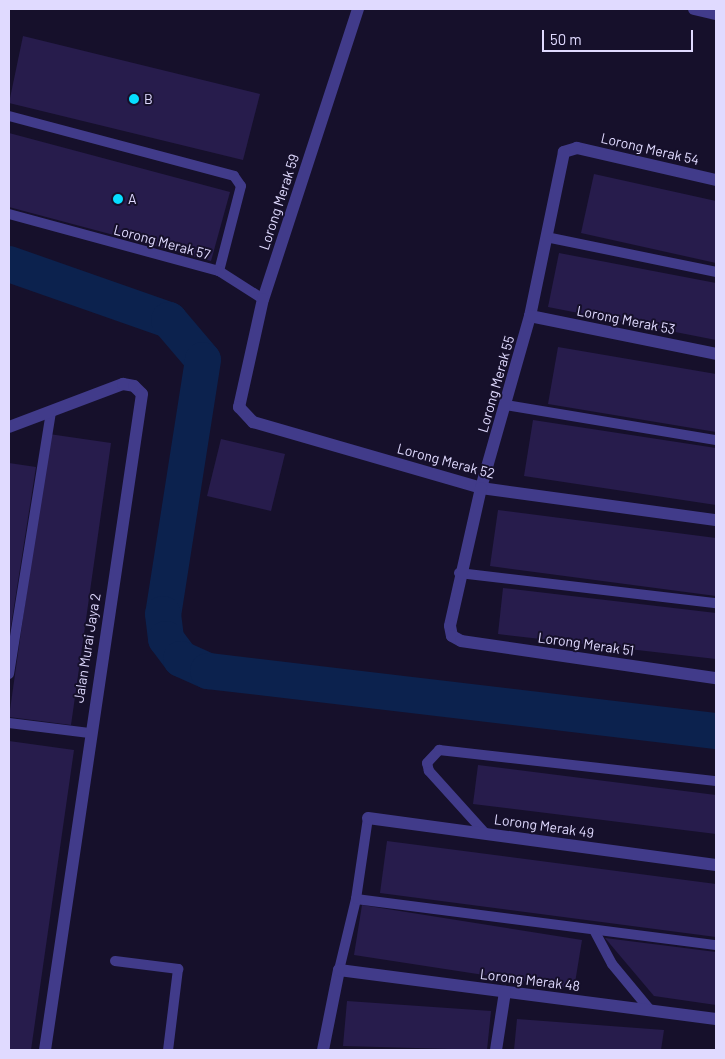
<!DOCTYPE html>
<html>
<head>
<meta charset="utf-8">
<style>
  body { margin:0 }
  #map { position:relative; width:725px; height:1059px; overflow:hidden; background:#16102b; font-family:Barlow,sans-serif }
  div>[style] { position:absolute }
  .river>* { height:36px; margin:-18px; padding:0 18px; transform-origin:18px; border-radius:18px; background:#0c224e }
  .building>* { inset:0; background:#271c4c }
  .lane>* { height:10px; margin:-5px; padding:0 5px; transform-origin:5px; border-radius:5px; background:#413b8a }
  .street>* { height:12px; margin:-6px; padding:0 6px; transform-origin:6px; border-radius:6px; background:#413b8a }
  .dots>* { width:14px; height:14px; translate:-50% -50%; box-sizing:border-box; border:2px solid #16102b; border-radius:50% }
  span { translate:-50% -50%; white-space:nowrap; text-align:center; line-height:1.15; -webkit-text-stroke:4px #16102b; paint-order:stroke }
  .poi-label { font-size:14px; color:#e0daff }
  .left { translate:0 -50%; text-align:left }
  .street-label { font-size:14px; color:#e0daff }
  .frame { position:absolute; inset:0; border:10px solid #e0daff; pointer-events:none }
  .scale { position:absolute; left:542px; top:30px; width:151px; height:22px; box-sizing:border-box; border:2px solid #e0daff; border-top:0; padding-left:6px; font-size:15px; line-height:18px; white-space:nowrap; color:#e0daff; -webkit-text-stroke:4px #16102b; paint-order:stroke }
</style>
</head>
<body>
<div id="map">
  <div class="river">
    <i style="left:9px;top:264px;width:170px;rotate:19.3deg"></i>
    <i style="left:169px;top:320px;width:52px;rotate:49.6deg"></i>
    <i style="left:203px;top:360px;width:257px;rotate:98.9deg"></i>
    <i style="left:163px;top:614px;width:25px;rotate:83deg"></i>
    <i style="left:166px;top:639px;width:25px;rotate:53deg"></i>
    <i style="left:181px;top:659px;width:30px;rotate:24deg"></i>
    <i style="left:208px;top:671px;width:512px;rotate:6.74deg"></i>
  </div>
  <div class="building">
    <i style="clip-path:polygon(23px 36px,260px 94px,243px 160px,9px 103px)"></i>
    <i style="clip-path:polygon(9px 133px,230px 192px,211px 261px,9px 207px)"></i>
    <i style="clip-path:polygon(594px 174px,716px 201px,716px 263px,581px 233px)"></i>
    <i style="clip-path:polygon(559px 253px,716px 283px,716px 340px,548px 307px)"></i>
    <i style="clip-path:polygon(558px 347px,716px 374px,716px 432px,548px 404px)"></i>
    <i style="clip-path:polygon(533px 420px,716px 448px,716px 505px,524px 476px)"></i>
    <i style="clip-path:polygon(49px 434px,111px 443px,71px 725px,9px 717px)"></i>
    <i style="clip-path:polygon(221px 439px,285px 454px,271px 511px,207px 496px)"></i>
    <i style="clip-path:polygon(9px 463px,36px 467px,10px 632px,9px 632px)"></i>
    <i style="clip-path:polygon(498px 510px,716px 538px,716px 596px,490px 566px)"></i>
    <i style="clip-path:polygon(503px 588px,716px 613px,716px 659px,498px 634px)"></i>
    <i style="clip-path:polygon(9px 741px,74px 750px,31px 1050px,9px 1050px)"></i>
    <i style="clip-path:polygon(478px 765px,716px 795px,716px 834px,473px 804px)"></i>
    <i style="clip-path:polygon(387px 841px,716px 884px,716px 937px,380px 893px)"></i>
    <i style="clip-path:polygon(362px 905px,582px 940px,574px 989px,354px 955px)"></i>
    <i style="clip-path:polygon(605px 938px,716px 952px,716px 1005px,654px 996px)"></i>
    <i style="clip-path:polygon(347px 1001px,491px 1011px,487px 1050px,343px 1046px)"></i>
    <i style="clip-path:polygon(517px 1019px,664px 1030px,661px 1050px,514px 1050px)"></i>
  </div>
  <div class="lane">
    <i style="left:9px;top:116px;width:233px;rotate:14.9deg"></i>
    <i style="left:234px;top:176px;width:12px;rotate:55deg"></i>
    <i style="left:241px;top:186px;width:88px;rotate:104.5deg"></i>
    <i style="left:9px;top:214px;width:218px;rotate:15.2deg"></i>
    <i style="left:219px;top:271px;width:52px;rotate:32.5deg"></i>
    <i style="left:546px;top:237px;width:174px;rotate:11.6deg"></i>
    <i style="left:506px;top:405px;width:213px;rotate:9.5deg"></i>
    <i style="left:459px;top:573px;width:259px;rotate:6.7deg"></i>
    <i style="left:9px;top:674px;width:265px;rotate:-80.9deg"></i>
    <i style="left:9px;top:723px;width:81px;rotate:7.1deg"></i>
    <i style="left:485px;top:833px;width:84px;rotate:-132.1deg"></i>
    <i style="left:429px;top:771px;width:8px;rotate:-104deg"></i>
    <i style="left:427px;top:763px;width:18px;rotate:-47deg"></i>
    <i style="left:439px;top:750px;width:279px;rotate:6.4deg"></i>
    <i style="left:356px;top:899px;width:363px;rotate:7.3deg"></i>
    <i style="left:594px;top:930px;width:38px;rotate:62deg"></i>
    <i style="left:612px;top:964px;width:61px;rotate:50.3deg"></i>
    <i style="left:115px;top:961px;width:64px;rotate:7.2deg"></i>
    <i style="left:178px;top:969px;width:82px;rotate:97deg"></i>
    <i style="left:339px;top:970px;width:73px;rotate:-76.5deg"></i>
    <i style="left:356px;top:899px;width:82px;rotate:-81.6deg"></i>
  </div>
  <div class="street">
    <i style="left:358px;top:9px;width:305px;rotate:108.1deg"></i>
    <i style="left:263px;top:299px;width:111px;rotate:102.5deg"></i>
    <i style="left:239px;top:407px;width:21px;rotate:47deg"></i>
    <i style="left:253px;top:422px;width:237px;rotate:16.1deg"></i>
    <i style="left:481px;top:488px;width:237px;rotate:7.8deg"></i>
    <i style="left:694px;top:9px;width:23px;rotate:13deg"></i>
    <i style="left:716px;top:180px;width:143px;rotate:-167deg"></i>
    <i style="left:577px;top:148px;width:14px;rotate:163deg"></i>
    <i style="left:564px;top:152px;width:167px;rotate:101.7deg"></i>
    <i style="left:530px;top:316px;width:179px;rotate:105.9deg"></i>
    <i style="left:481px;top:488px;width:141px;rotate:102.7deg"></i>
    <i style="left:450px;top:626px;width:10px;rotate:79deg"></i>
    <i style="left:452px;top:636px;width:10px;rotate:29deg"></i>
    <i style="left:461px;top:641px;width:258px;rotate:8.3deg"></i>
    <i style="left:530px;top:316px;width:190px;rotate:11.5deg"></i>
    <i style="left:9px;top:427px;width:122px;rotate:-20.7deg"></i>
    <i style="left:123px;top:384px;width:11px;rotate:10deg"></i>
    <i style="left:134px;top:386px;width:11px;rotate:45deg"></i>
    <i style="left:142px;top:394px;width:663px;rotate:98.41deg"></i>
    <i style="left:368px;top:818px;width:351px;rotate:7.7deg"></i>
    <i style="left:323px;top:1050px;width:82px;rotate:-78.7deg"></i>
    <i style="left:339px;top:970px;width:380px;rotate:7.4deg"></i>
    <i style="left:496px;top:1050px;width:59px;rotate:-81.2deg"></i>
  </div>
  <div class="dots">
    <i style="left:134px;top:99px;background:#06deff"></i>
    <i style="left:118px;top:199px;background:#06deff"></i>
  </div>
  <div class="poi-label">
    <span class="left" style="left:144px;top:99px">B</span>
    <span class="left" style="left:128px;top:199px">A</span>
  </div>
  <div class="street-label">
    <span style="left:650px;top:149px;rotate:13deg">Lorong Merak 54</span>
    <span style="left:279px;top:202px;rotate:-72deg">Lorong Merak 59</span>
    <span style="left:162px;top:242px;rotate:15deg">Lorong Merak 57</span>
    <span style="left:626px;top:320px;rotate:11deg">Lorong Merak 53</span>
    <span style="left:496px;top:384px;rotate:-74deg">Lorong Merak 55</span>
    <span style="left:446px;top:461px;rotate:15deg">Lorong Merak 52</span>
    <span style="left:586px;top:644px;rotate:8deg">Lorong Merak 51</span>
    <span style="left:87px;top:648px;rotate:-81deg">Jalan Murai Jaya 2</span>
    <span style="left:544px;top:826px;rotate:8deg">Lorong Merak 49</span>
    <span style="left:530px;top:980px;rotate:7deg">Lorong Merak 48</span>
  </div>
  <div class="frame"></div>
  <div class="scale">50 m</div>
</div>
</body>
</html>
